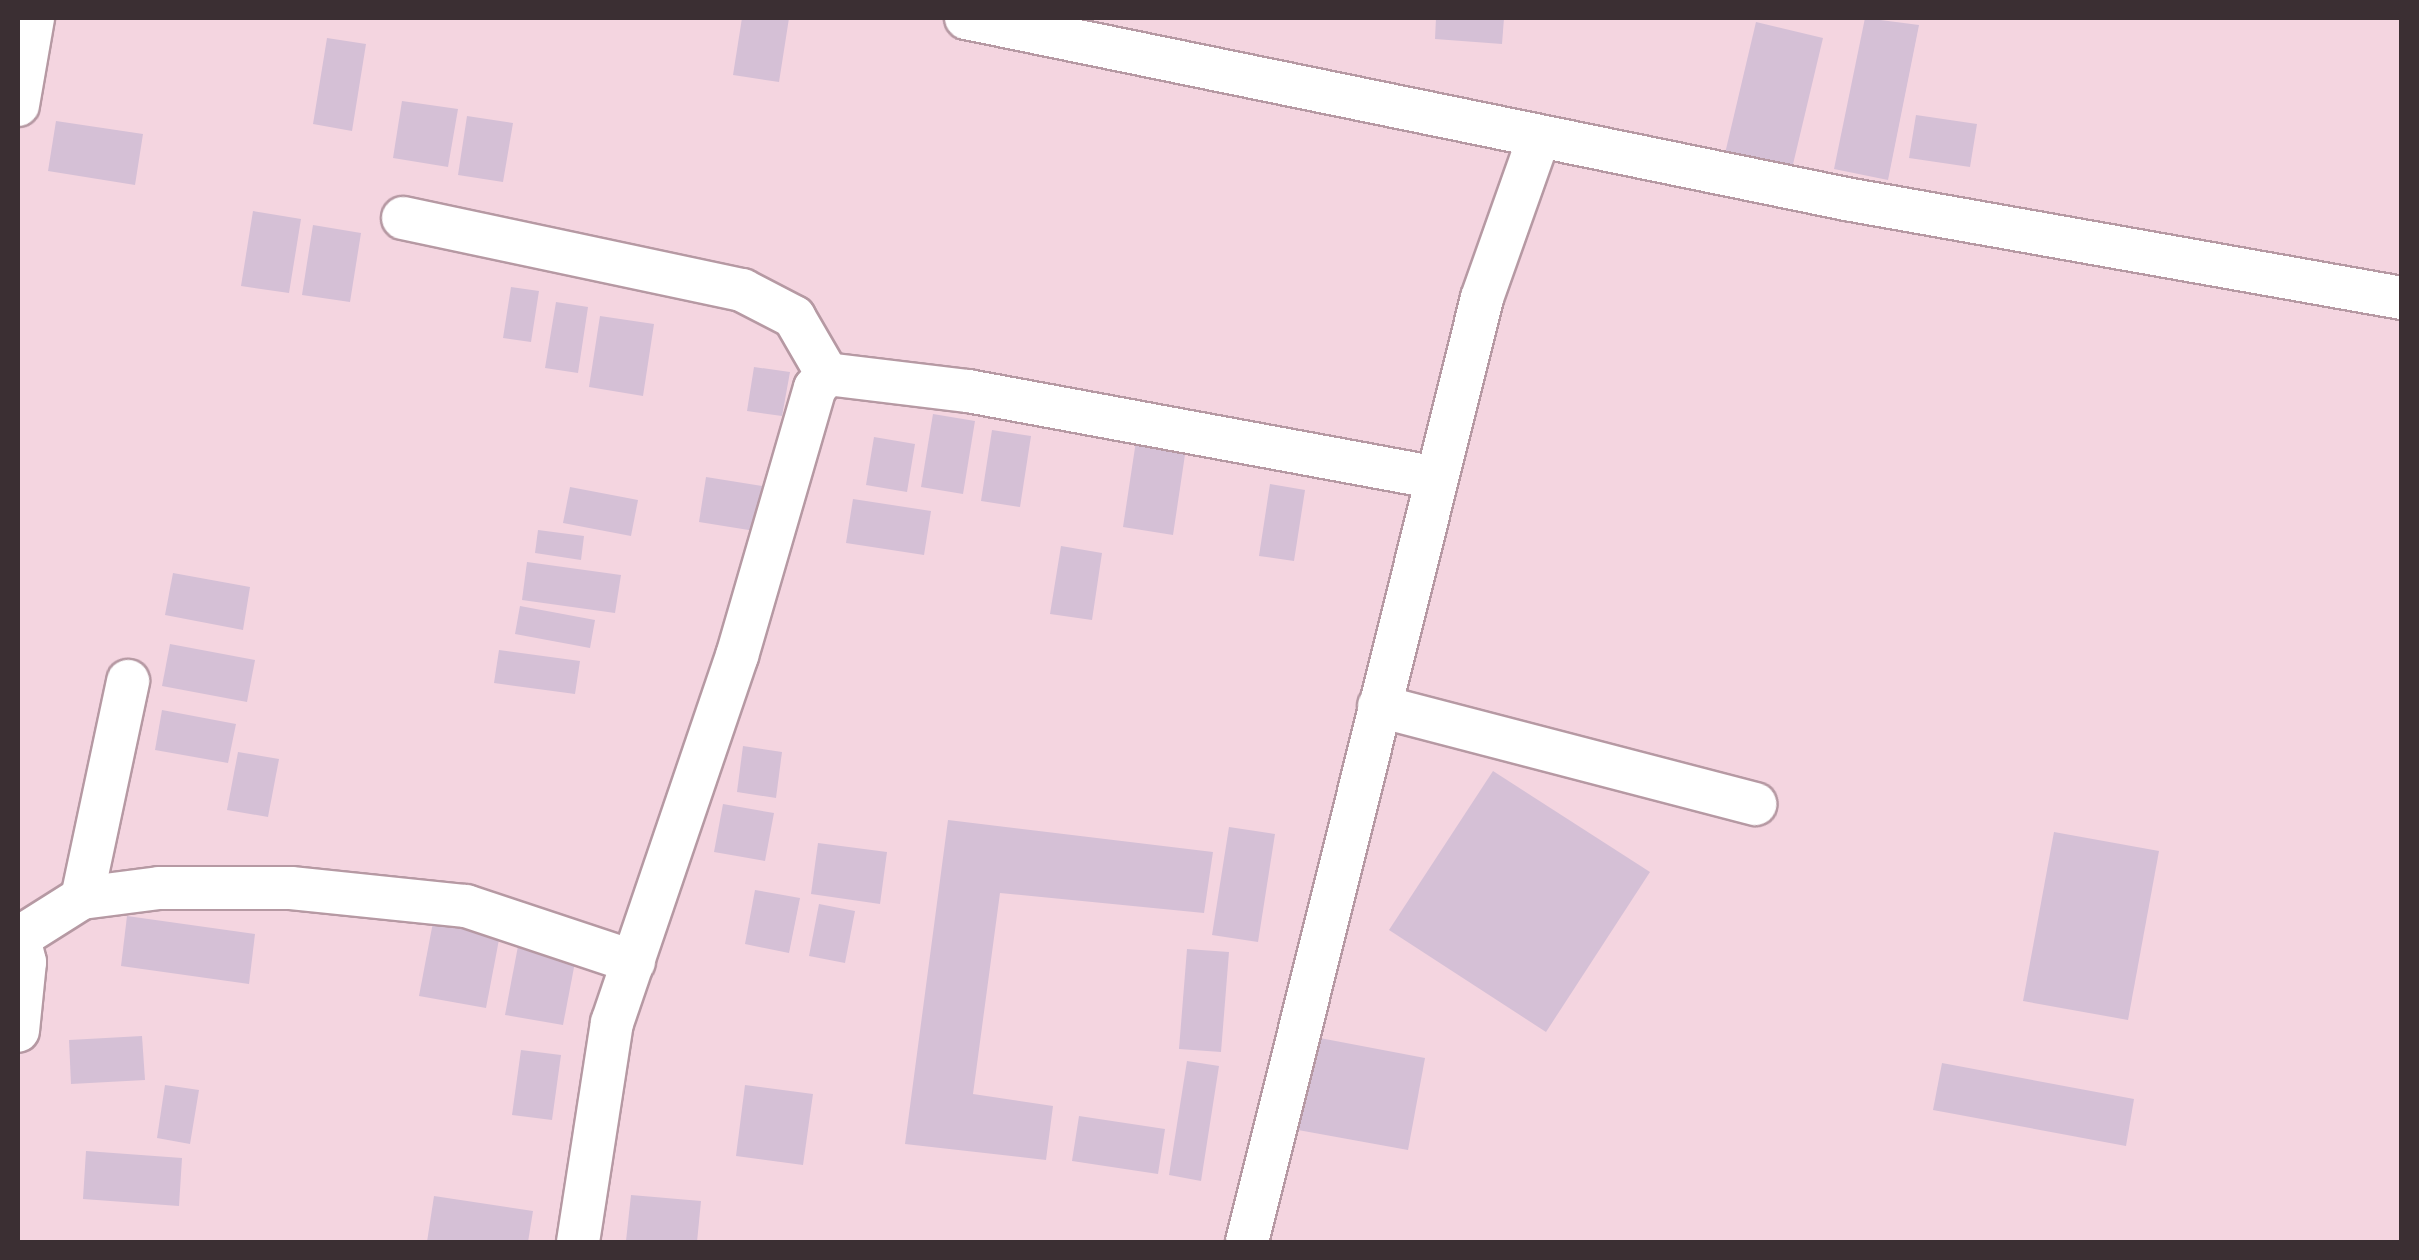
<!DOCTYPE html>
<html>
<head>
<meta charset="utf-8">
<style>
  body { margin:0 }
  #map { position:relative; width:2419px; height:1260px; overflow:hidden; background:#f4d5e0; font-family:"Sofia Sans Condensed",sans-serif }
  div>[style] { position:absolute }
  .building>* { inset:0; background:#d5c0d6 }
  .roads { filter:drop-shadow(2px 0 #b699a3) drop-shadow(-2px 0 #b699a3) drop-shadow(0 2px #b699a3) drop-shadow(0 -2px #b699a3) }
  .minor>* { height:42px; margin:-21px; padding:0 21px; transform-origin:21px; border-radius:21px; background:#fff }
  span { translate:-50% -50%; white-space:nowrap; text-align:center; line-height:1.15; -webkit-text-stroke:10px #f4d5e0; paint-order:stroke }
  .frame { position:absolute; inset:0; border:20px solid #3b2f33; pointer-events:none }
</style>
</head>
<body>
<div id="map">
  <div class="building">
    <i style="clip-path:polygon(742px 18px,789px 18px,779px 82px,733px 75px)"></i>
    <i style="clip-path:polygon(1436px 18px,1504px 18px,1502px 44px,1435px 39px)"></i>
    <i style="clip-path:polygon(1865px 18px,1919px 25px,1888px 180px,1834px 169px)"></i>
    <i style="clip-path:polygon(1756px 22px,1823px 38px,1790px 177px,1723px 162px)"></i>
    <i style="clip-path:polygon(327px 38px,366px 44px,352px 131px,313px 124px)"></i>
    <i style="clip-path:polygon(402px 101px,458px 109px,448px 167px,393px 158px)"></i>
    <i style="clip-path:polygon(1916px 115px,1977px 124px,1970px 167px,1909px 158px)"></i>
    <i style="clip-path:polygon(467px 116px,513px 123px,503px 182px,458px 175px)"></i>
    <i style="clip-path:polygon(56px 121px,143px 134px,135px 185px,48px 171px)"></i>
    <i style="clip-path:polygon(253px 211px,301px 219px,289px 293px,241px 286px)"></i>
    <i style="clip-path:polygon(313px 225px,361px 233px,350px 302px,302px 295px)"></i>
    <i style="clip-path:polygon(511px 287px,539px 291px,531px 342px,503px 338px)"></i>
    <i style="clip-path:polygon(556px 302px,588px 307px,578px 373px,545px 368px)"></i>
    <i style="clip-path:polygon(600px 316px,654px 324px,643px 396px,589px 387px)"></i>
    <i style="clip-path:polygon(754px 367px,790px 372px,782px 416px,747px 411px)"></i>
    <i style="clip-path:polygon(933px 414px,975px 421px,963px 494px,921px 487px)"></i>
    <i style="clip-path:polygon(992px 430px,1031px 436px,1020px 507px,981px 501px)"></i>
    <i style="clip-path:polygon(874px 437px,915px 444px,907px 492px,866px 485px)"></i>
    <i style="clip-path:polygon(1136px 441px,1186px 448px,1173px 535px,1123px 527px)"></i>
    <i style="clip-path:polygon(706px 477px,762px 486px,755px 531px,699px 522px)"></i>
    <i style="clip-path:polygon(1270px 484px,1305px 490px,1294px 561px,1259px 556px)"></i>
    <i style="clip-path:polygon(570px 487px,638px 500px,631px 536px,563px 523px)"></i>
    <i style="clip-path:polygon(853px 499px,931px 511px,924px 555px,846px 543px)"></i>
    <i style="clip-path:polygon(538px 530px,584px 536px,581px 560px,535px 553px)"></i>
    <i style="clip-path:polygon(1061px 546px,1102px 553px,1092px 620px,1050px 614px)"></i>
    <i style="clip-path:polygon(527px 562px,621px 575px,615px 613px,522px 600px)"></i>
    <i style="clip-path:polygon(173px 573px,250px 587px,243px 630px,165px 615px)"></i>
    <i style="clip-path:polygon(520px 606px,595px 620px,590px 648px,515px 634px)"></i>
    <i style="clip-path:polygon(170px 644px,255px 660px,247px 702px,162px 686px)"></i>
    <i style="clip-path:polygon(499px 650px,580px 661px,575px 694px,494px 683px)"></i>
    <i style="clip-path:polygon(162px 710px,236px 724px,228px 763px,155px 750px)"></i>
    <i style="clip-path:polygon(743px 746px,782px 752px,776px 798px,737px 792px)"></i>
    <i style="clip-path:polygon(238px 752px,279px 759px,268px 817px,227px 810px)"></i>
    <i style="clip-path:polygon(1493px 771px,1650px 872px,1546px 1032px,1389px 930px)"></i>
    <i style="clip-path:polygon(723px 804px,774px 813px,765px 861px,714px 852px)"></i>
    <i style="clip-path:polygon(948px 820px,1213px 852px,1204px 913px,1000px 893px,973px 1094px,1053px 1106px,1046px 1160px,905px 1144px)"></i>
    <i style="clip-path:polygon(1229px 827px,1275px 834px,1258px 942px,1212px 935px)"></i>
    <i style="clip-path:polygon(2054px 832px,2159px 851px,2128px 1020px,2023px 1001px)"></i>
    <i style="clip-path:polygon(818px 843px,887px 852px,880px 904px,811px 894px)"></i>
    <i style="clip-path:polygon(755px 890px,800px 898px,789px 953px,745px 944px)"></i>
    <i style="clip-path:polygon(819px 904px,855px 911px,845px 963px,809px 956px)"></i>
    <i style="clip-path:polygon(127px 916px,255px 934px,249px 984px,121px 966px)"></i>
    <i style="clip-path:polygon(434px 917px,501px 929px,486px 1008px,419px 996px)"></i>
    <i style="clip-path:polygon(518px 946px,576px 957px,563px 1025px,505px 1015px)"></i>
    <i style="clip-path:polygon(1187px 949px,1229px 952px,1221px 1052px,1179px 1049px)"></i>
    <i style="clip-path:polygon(1304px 1035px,1425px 1058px,1408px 1150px,1287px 1128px)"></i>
    <i style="clip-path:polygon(142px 1036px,145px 1080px,71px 1084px,69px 1040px)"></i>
    <i style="clip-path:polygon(521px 1050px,561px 1055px,552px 1120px,512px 1115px)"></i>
    <i style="clip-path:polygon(1187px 1061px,1219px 1066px,1201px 1181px,1169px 1175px)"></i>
    <i style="clip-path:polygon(1942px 1063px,2134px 1099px,2126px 1146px,1933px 1110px)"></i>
    <i style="clip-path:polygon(165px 1085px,199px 1090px,190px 1144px,157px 1138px)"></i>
    <i style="clip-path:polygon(745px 1085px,813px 1094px,803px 1165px,736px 1156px)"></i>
    <i style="clip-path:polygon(1079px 1116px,1165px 1129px,1158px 1174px,1072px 1161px)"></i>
    <i style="clip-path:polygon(86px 1151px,182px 1158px,179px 1206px,83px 1199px)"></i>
    <i style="clip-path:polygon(631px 1195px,701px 1201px,697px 1242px,626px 1241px)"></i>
    <i style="clip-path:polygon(434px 1196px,533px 1211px,528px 1242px,427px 1242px)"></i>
  </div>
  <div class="roads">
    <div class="minor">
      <i style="left:966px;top:18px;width:898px;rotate:11.62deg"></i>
      <i style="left:1846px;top:199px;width:565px;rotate:10.1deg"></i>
      <i style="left:18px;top:105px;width:88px;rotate:-80.2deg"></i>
      <i style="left:403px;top:218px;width:347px;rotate:12deg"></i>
      <i style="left:742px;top:290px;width:59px;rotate:27.4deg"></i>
      <i style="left:794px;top:317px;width:66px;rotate:59.9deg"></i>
      <i style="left:1379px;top:706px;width:389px;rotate:14.6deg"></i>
      <i style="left:82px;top:898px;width:222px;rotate:-78deg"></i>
      <i style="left:18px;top:934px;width:29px;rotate:76deg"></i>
      <i style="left:25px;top:962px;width:69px;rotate:95.8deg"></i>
      <i style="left:20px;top:937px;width:73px;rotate:-32.2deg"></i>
      <i style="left:82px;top:898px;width:78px;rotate:-7.4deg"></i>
      <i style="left:159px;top:888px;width:132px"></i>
      <i style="left:291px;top:888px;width:176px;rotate:5.9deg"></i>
      <i style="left:466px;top:906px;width:177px;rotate:18.4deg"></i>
      <i style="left:578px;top:1242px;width:222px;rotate:-81.2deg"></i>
      <i style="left:612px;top:1023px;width:388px;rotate:-71.2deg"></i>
      <i style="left:737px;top:656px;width:279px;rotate:-73.8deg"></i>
      <i style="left:815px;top:388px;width:18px;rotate:-49deg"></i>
      <i style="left:827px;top:374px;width:142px;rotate:6.9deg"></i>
      <i style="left:968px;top:391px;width:476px;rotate:10.5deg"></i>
      <i style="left:1247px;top:1242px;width:973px;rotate:-76.02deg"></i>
      <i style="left:1482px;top:298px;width:171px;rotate:-70.5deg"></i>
    </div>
  </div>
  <div class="frame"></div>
</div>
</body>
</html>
